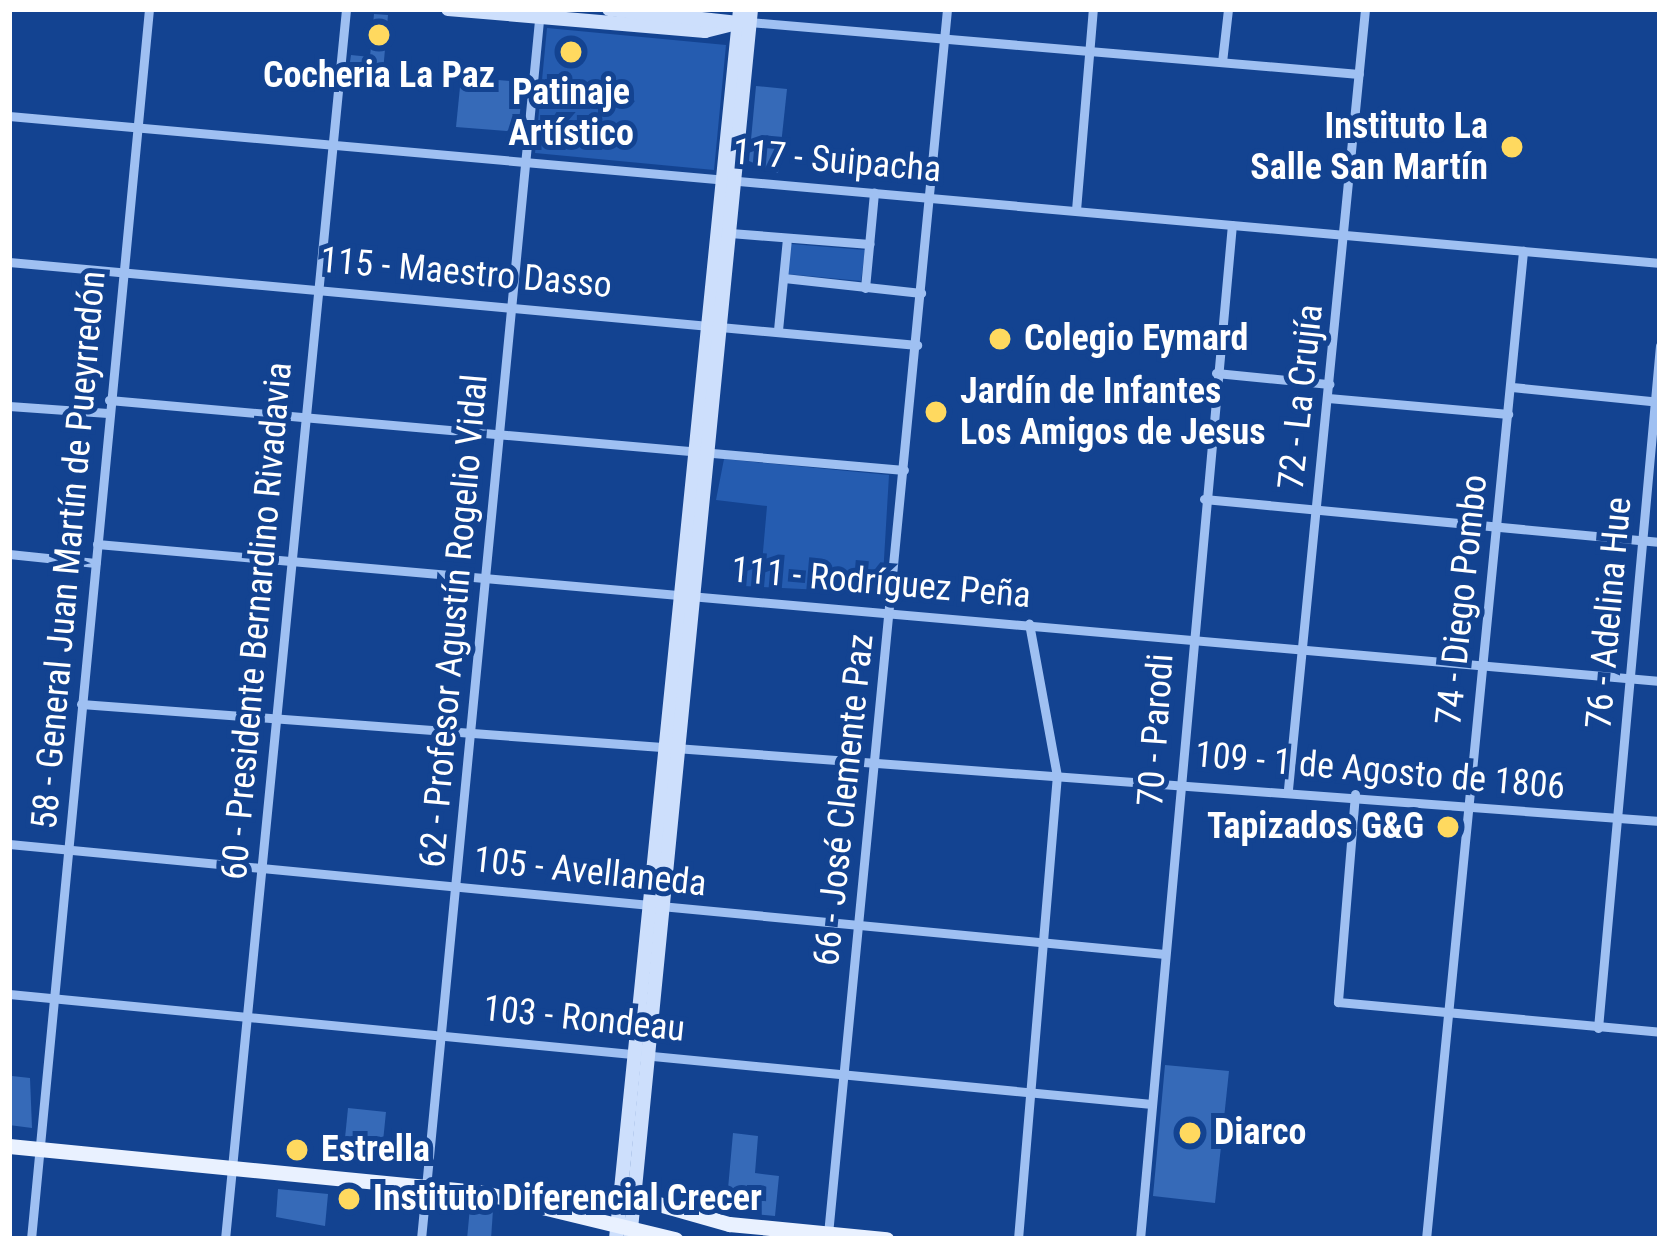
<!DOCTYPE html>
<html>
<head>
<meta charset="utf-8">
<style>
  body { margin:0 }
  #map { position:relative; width:1669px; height:1248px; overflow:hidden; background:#134391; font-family:"Roboto Condensed",sans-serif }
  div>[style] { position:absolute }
  .green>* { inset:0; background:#255cb0 }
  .building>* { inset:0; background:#366ab8 }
  .minor>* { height:9px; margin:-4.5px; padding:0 4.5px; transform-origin:4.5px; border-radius:4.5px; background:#9fc0f2 }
  .secondary>* { height:14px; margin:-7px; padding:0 7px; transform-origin:7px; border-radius:7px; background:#cddffc }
  .primary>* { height:15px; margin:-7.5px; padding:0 7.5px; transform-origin:7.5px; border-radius:7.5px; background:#e9f1ff }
  .dots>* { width:33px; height:33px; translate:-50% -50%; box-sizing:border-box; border:6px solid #134391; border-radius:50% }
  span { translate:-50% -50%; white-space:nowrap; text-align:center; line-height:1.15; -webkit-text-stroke:10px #134391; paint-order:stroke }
  .poi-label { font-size:36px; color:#fff; font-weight:700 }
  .right { translate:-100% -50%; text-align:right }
  .left { translate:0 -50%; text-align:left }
  .street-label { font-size:36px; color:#fff }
  .frame { position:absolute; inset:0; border:12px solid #fff; pointer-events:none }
</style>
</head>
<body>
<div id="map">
  <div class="green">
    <i style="clip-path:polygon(547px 28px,726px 45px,714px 170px,535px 153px)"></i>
    <i style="clip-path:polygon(791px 244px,865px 250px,861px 281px,787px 274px)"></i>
    <i style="clip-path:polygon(724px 459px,889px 475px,882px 593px,743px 586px,746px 563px,762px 563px,767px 506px,716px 500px)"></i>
  </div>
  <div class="building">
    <i style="clip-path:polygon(374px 14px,388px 15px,383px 72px,349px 69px,351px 55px,370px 57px)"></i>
    <i style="clip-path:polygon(461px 77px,523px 82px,518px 132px,456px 127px)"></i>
    <i style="clip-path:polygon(756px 86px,787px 89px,778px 173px,749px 161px)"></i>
    <i style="clip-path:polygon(1165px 1065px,1229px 1071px,1215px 1203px,1153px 1196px)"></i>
    <i style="clip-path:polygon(12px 1076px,30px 1078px,32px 1128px,9px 1125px)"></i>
    <i style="clip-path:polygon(348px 1108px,386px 1112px,381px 1161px,343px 1158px)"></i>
    <i style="clip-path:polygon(733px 1133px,758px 1136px,755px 1173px,779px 1176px,775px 1216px,726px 1211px)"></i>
    <i style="clip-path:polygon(278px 1189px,328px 1194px,325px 1226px,276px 1217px)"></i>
    <i style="clip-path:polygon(470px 1207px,493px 1210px,491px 1239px,467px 1239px)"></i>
  </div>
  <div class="minor">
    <i style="left:749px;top:22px;width:612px;rotate:4.87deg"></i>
    <i style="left:1222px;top:62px;width:53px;rotate:-83.5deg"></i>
    <i style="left:9px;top:116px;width:1658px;rotate:5.09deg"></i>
    <i style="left:1076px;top:210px;width:202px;rotate:-85.2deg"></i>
    <i style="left:730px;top:233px;width:140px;rotate:4.5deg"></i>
    <i style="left:9px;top:262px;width:912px;rotate:5.22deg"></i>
    <i style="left:784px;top:278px;width:138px;rotate:6.2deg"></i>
    <i style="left:865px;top:288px;width:96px;rotate:-84.6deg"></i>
    <i style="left:778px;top:330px;width:91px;rotate:-84.4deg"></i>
    <i style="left:1216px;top:373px;width:114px;rotate:5.6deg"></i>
    <i style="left:1512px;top:387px;width:149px;rotate:5.8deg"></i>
    <i style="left:1328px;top:398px;width:181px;rotate:5.1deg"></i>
    <i style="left:109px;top:400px;width:798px;rotate:5.03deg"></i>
    <i style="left:9px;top:406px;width:99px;rotate:4deg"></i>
    <i style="left:1204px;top:499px;width:458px;rotate:5.4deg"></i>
    <i style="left:97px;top:544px;width:1569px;rotate:5.01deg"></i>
    <i style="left:9px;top:554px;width:87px;rotate:5.9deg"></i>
    <i style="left:81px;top:704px;width:1583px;rotate:4.24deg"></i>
    <i style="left:1288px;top:789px;width:784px;rotate:-84.36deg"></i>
    <i style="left:1355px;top:794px;width:209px;rotate:94.7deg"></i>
    <i style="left:1338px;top:1002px;width:323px;rotate:5.3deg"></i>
    <i style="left:9px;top:844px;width:1161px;rotate:5.44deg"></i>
    <i style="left:9px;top:994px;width:1148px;rotate:5.5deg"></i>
    <i style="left:1598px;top:1028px;width:685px;rotate:-84.81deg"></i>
    <i style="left:828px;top:1234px;width:1231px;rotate:-84.45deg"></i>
    <i style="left:31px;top:1239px;width:1236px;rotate:-84.52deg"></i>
    <i style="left:225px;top:1239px;width:1236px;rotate:-84.38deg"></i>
    <i style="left:421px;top:1239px;width:1236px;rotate:-84.47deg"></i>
    <i style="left:1018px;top:1239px;width:465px;rotate:-85.2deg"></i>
    <i style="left:1057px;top:776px;width:155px;rotate:-100.4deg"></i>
    <i style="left:1140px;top:1239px;width:1018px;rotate:-84.82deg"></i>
    <i style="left:1426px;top:1239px;width:993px;rotate:-84.39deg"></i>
  </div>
  <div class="secondary">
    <i style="left:448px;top:9px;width:258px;rotate:4.9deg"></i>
    <i style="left:705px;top:31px;width:34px;rotate:-14deg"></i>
    <i style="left:609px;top:9px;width:130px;rotate:6.2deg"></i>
    <i style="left:616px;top:1239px;width:1236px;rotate:-84.24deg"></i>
    <i style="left:630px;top:1239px;width:1236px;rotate:-84.38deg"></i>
  </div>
  <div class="primary">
    <i style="left:9px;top:1146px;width:473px;rotate:5.6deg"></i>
    <i style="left:480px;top:1192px;width:201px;rotate:13.6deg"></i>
    <i style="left:531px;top:1193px;width:103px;rotate:2.2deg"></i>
    <i style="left:634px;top:1197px;width:99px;rotate:15.9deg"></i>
    <i style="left:729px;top:1224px;width:158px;rotate:5.5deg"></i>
  </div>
  <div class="dots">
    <i style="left:379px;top:35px;background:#ffd95f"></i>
    <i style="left:571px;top:52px;background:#ffd95f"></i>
    <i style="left:1512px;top:147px;background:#ffd95f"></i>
    <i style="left:1000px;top:339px;background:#ffd95f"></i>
    <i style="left:936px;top:412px;background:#ffd95f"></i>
    <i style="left:1448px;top:827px;background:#ffd95f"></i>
    <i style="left:1190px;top:1133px;background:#ffd95f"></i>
    <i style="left:297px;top:1150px;background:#ffd95f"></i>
    <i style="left:349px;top:1199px;background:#ffd95f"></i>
  </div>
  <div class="poi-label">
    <span style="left:379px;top:76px">Cocheria La Paz</span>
    <span style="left:571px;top:113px">Patinaje<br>Artístico</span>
    <span class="right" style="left:1488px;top:147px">Instituto La<br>Salle San Martín</span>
    <span class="left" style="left:1024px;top:339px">Colegio Eymard</span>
    <span class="left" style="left:960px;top:412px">Jardín de Infantes<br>Los Amigos de Jesus</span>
    <span class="right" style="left:1424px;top:827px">Tapizados G&amp;G</span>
    <span class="left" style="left:1214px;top:1133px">Diarco</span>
    <span class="left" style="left:321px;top:1150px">Estrella</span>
    <span class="left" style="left:373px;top:1199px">Instituto Diferencial Crecer</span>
  </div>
  <div class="street-label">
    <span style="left:837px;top:161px;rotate:5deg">117 - Suipacha</span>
    <span style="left:466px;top:273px;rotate:5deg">115 - Maestro Dasso</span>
    <span style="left:1301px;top:397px;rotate:-84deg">72 - La Crujía</span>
    <span style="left:69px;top:550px;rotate:-85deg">58 - General Juan Martín de Pueyrredón</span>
    <span style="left:881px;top:583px;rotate:5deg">111 - Rodríguez Peña</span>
    <span style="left:1462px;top:600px;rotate:-84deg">74 - Diego Pombo</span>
    <span style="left:1609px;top:613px;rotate:-85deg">76 - Adelina Hue</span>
    <span style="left:257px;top:621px;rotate:-85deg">60 - Presidente Bernardino Rivadavia</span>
    <span style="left:454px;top:621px;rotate:-85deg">62 - Profesor Agustín Rogelio Vidal</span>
    <span style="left:1156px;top:730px;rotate:-86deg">70 - Parodi</span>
    <span style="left:1380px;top:771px;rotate:5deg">109 - 1 de Agosto de 1806</span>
    <span style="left:844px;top:800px;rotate:-84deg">66 - José Clemente Paz</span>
    <span style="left:590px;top:872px;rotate:6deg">105 - Avellaneda</span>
    <span style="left:584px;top:1019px;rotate:6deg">103 - Rondeau</span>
  </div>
  <div class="frame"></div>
</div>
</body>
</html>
